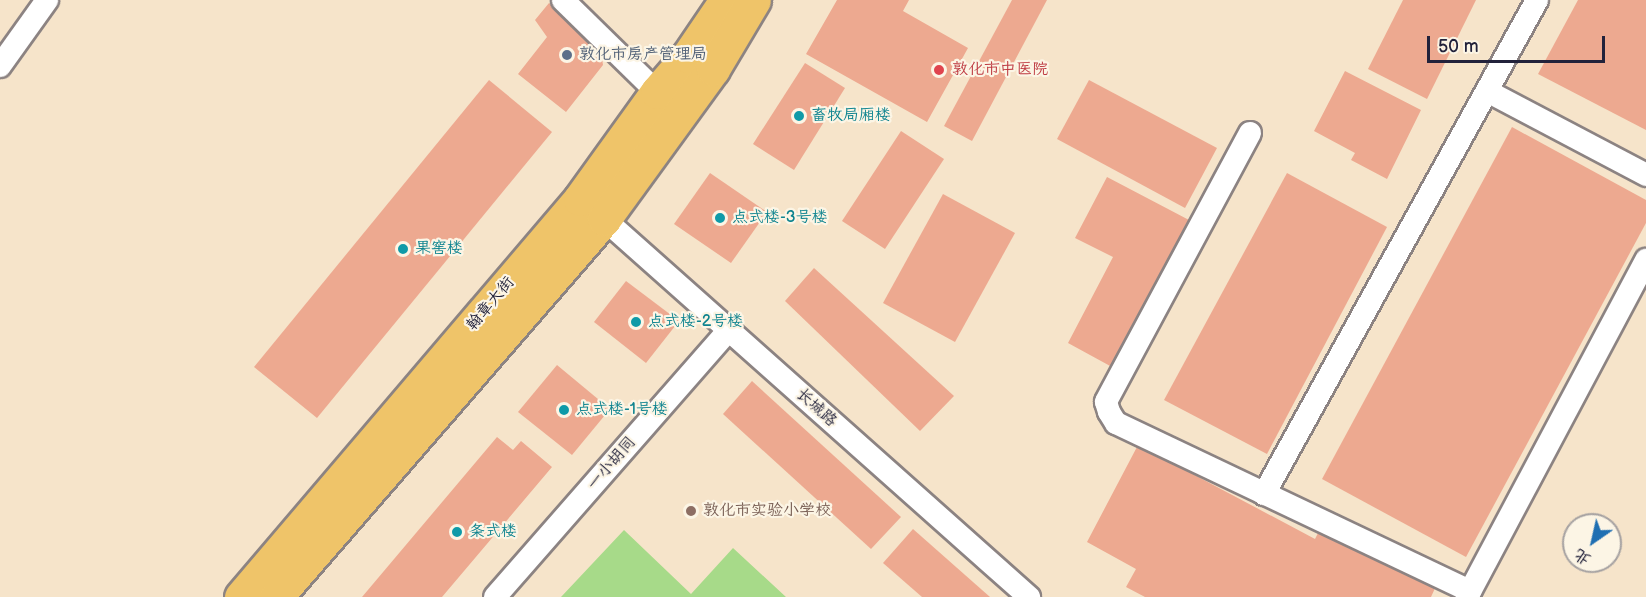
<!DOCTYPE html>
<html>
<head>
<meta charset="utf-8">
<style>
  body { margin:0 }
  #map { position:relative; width:1646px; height:597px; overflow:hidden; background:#f6e4ca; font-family:"Balsamiq Sans","LXGW WenKai TC",sans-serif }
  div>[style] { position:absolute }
  .green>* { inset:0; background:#a7da89 }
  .building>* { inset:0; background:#eda990 }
  .roads { filter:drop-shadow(2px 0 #8c8382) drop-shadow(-2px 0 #8c8382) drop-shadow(0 2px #8c8382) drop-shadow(0 -2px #8c8382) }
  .minor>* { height:22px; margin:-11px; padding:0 11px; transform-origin:11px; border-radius:11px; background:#fff }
  .primary>* { height:33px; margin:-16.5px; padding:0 16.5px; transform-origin:16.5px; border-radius:16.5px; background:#efc469 }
  .dots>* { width:16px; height:16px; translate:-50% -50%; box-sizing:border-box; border:3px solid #fcf5e5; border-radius:50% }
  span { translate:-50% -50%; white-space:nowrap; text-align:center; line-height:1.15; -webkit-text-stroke:4.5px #fcf5e5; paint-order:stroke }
  .service-label { font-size:16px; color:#4e5e75 }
  .left { translate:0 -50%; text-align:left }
  .health-label { font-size:16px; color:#be3a42 }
  .culture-label { font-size:16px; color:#0d838f }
  .street-label { font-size:16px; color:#22223b }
  .education-label { font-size:16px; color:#785e54 }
  .north { position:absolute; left:1562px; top:513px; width:60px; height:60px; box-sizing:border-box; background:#fcf5e5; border:2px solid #a5a1a1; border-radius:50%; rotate:214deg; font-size:16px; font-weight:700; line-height:24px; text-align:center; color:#22223b }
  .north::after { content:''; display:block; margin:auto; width:21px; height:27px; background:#1f6fb2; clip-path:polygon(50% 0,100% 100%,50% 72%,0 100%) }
  .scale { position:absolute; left:1427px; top:36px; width:178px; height:27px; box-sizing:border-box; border:3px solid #22223b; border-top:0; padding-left:8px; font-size:18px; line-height:21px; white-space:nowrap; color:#22223b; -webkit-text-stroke:4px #fcf5e5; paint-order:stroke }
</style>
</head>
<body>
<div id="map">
  <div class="green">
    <i style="clip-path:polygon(624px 530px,691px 594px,733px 548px,786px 597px,561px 597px)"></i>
  </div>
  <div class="building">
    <i style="clip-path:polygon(837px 0,909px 0,903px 11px,968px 48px,927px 122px,806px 54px)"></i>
    <i style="clip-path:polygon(1012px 0,1047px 0,972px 141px,944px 126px)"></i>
    <i style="clip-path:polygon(1403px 0,1476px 0,1427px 99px,1368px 69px)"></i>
    <i style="clip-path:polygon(1578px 0,1646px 0,1646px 130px,1538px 74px)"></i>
    <i style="clip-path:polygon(549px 3px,600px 45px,603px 65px,566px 112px,518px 74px,547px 37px,535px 20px)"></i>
    <i style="clip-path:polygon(805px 63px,845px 88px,794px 170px,753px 144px)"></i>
    <i style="clip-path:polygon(1345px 71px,1421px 110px,1387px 179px,1351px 160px,1355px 153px,1314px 131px)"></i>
    <i style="clip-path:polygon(489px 80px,552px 132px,317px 418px,254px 367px)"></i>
    <i style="clip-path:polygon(1089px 80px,1217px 148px,1185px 208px,1057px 139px)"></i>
    <i style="clip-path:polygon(1512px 127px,1646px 200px,1646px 223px,1466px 557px,1322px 479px)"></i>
    <i style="clip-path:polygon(901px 131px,944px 159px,885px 249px,842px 221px)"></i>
    <i style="clip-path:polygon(710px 173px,767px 212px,731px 263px,674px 224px)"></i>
    <i style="clip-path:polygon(1287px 173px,1387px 227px,1267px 454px,1164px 400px)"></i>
    <i style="clip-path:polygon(1107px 177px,1189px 220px,1112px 367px,1068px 343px,1113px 257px,1075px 238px)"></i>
    <i style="clip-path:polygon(943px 194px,1015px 233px,955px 342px,883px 303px)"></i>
    <i style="clip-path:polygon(814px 268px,954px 396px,920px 431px,785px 301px)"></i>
    <i style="clip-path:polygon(626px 281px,679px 321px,646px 363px,594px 322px)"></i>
    <i style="clip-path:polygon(557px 365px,610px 409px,572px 455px,518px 412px)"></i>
    <i style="clip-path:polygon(752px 381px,901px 517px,871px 549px,723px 414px)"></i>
    <i style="clip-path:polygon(497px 437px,513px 450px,521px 441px,552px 467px,442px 597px,362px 597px)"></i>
    <i style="clip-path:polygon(1138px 445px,1315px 539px,1322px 525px,1436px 586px,1431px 597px,1145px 597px,1126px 587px,1136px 569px,1087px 542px)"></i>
    <i style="clip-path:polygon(913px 529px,990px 597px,922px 597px,883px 563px)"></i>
  </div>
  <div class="roads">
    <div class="minor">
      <i style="left:563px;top:0;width:132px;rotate:44.4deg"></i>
      <i style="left:0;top:66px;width:81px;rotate:-54.5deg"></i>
      <i style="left:1487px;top:91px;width:180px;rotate:27.8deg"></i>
      <i style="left:1250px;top:133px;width:305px;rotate:118.2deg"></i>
      <i style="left:1106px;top:402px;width:10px;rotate:73deg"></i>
      <i style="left:1109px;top:412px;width:13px;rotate:58deg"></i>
      <i style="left:1116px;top:423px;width:392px;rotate:25.4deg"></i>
      <i style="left:604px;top:219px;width:569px;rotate:41.65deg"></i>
      <i style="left:1264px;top:494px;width:564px;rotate:-61.07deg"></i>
      <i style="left:495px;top:597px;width:355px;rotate:-48.8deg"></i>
      <i style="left:1467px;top:597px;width:382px;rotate:-62deg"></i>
    </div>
    <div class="primary">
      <i style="left:241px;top:597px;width:523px;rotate:-49.58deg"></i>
      <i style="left:580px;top:199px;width:132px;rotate:-54.3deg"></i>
      <i style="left:657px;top:92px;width:48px;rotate:-49.3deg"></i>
      <i style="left:688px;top:56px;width:68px;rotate:-55.8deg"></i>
      <i style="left:276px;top:597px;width:500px;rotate:-49.05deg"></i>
      <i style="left:604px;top:219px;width:185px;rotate:-54deg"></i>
      <i style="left:713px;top:69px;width:80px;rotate:-59.3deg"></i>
    </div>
  </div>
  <div class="dots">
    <i style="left:567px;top:55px;background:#5c6f8a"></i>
    <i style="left:939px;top:70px;background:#e0444e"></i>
    <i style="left:799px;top:116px;background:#0f9aa8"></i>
    <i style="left:720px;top:218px;background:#0f9aa8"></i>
    <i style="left:403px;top:249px;background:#0f9aa8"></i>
    <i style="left:636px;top:322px;background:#0f9aa8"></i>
    <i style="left:564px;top:410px;background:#0f9aa8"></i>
    <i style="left:691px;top:511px;background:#8d6e63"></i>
    <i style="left:457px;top:532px;background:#0f9aa8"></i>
  </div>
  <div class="service-label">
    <span class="left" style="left:579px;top:55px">敦化市房产管理局</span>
  </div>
  <div class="health-label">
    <span class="left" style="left:952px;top:70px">敦化市中医院</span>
  </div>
  <div class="culture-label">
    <span class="left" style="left:811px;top:116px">畜牧局厢楼</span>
    <span class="left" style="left:732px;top:218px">点式楼-3号楼</span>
    <span class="left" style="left:415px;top:249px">果窖楼</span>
    <span class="left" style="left:648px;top:322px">点式楼-2号楼</span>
    <span class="left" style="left:576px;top:410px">点式楼-1号楼</span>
    <span class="left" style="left:469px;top:532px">条式楼</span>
  </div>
  <div class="street-label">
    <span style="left:491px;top:304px;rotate:-50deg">翰章大街</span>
    <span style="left:816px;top:408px;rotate:42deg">长城路</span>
    <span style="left:612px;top:464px;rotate:-49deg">一小胡同</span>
  </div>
  <div class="education-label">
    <span class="left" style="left:703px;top:511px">敦化市实验小学校</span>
  </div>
  <div class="north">北</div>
  <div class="scale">50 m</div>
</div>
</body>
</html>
